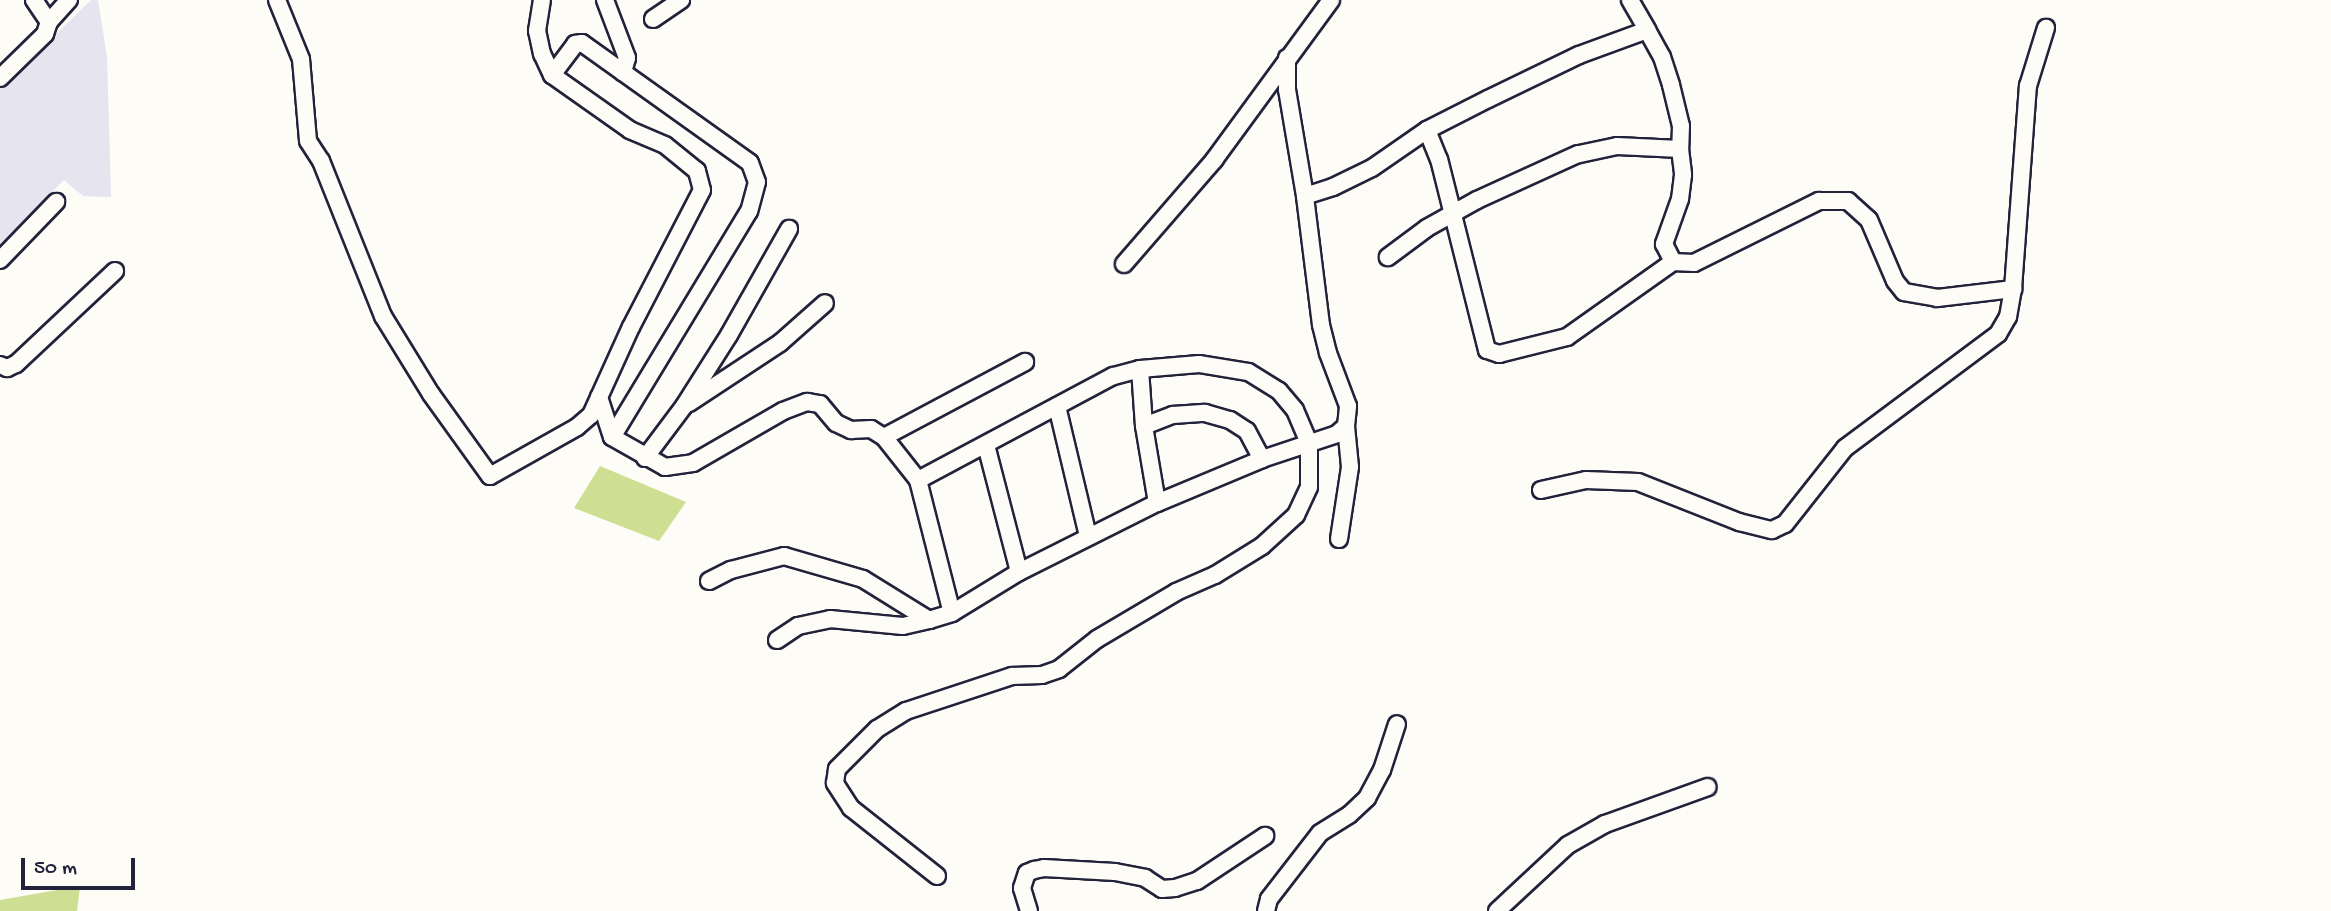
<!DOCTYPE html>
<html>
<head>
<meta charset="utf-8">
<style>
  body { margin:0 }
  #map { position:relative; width:2331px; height:911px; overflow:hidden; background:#fdfcf7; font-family:"Gochi Hand",sans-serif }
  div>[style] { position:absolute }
  .built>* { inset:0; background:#e5e4ef }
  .green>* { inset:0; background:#cedf93 }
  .roads { filter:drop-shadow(2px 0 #22223b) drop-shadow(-2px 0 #22223b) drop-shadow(0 2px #22223b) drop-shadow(0 -2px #22223b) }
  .minor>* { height:16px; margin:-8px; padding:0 8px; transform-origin:8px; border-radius:8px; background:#fdfcf7 }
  span { translate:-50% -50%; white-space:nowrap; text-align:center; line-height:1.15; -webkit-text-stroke:5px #fdfcf7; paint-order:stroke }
  .scale { position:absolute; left:21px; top:858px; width:114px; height:32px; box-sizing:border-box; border:4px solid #22223b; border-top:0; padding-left:9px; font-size:21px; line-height:24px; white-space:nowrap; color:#22223b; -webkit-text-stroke:5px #fdfcf7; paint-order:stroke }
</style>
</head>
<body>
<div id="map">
  <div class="built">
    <i style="clip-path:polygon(91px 0,98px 0,107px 57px,111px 197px,83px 196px,64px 180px,0 244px,0 89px)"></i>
  </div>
  <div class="green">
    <i style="clip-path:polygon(600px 466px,686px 502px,659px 541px,574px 508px)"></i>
    <i style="clip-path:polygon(80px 886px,77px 911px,0 911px,0 900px)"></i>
  </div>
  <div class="roads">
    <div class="minor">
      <i style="left:34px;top:0;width:27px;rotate:56deg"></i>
      <i style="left:277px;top:0;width:64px;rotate:67.9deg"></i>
      <i style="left:301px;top:59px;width:82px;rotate:85.1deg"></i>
      <i style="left:308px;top:141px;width:24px;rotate:57deg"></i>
      <i style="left:321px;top:161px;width:167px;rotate:68.2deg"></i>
      <i style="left:383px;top:316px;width:92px;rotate:58.4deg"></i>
      <i style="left:431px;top:394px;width:101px;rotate:54.3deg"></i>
      <i style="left:490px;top:476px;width:100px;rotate:-29.4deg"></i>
      <i style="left:577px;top:427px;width:18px;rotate:-41deg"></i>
      <i style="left:591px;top:415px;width:97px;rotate:-65.6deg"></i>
      <i style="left:631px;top:327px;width:154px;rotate:-62.6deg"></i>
      <i style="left:702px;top:190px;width:20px;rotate:-105deg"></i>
      <i style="left:697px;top:171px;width:41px;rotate:-140.9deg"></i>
      <i style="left:665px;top:145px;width:38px;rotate:-157deg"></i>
      <i style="left:630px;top:130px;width:95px;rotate:-144.8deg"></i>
      <i style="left:552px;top:75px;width:23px;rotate:-115deg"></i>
      <i style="left:542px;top:54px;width:24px;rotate:-102deg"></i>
      <i style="left:537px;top:31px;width:31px;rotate:-81deg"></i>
      <i style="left:605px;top:0;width:62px;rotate:69.2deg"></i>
      <i style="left:627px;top:58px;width:15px;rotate:106deg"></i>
      <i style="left:1630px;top:0;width:34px;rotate:60deg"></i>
      <i style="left:653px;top:19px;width:34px;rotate:-34deg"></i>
      <i style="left:552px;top:75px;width:39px;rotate:-53deg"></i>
      <i style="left:575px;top:44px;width:7px;rotate:-8deg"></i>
      <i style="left:582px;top:43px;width:206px;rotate:35.5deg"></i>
      <i style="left:750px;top:163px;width:20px;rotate:70deg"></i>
      <i style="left:757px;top:182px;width:30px;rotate:105deg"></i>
      <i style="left:749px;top:211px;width:264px;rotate:121.2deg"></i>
      <i style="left:0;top:78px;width:63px;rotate:-44.4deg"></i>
      <i style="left:45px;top:34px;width:13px;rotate:-72deg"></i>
      <i style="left:49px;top:22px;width:30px;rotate:-48deg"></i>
      <i style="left:1427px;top:130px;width:31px;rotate:68deg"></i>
      <i style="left:1439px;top:159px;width:197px;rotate:75.9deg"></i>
      <i style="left:1487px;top:350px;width:13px;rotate:18deg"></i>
      <i style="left:1499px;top:354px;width:70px;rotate:-14deg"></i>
      <i style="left:1567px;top:337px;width:130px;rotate:-35.3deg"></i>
      <i style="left:1680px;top:149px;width:26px;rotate:83deg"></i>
      <i style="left:1683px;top:175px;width:24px;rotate:97deg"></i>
      <i style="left:1680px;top:199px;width:48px;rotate:109.6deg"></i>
      <i style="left:1664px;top:244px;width:20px;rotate:63deg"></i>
      <i style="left:1673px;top:262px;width:21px;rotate:3deg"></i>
      <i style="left:1694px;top:263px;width:140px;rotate:-26.4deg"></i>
      <i style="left:1819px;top:201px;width:29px"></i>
      <i style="left:1848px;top:201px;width:28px;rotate:42deg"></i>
      <i style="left:1869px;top:220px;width:66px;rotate:66.9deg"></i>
      <i style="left:1895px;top:281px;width:14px;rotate:51deg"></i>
      <i style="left:1904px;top:292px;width:34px;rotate:10deg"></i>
      <i style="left:1937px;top:298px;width:77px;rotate:-6.8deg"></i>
      <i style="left:1305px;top:196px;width:29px;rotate:-18deg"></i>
      <i style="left:1333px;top:187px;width:43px;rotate:-26deg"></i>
      <i style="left:1372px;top:168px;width:67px;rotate:-34.6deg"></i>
      <i style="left:1427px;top:130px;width:68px;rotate:-26.9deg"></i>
      <i style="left:1488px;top:99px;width:101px;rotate:-25.8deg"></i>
      <i style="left:1579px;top:55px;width:72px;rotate:-20.2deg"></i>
      <i style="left:1647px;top:30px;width:31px;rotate:61deg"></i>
      <i style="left:1662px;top:57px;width:29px;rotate:72deg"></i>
      <i style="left:1671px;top:85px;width:42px;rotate:76.3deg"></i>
      <i style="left:1681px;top:126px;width:23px;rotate:92deg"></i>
      <i style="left:1680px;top:149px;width:63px;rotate:-177.3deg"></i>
      <i style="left:1617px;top:146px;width:40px;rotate:168deg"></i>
      <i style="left:1578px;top:154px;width:111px;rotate:155.5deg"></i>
      <i style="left:1477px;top:200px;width:57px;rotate:150.8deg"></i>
      <i style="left:1427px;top:228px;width:49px;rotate:143.4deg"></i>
      <i style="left:0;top:260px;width:81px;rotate:-46deg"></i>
      <i style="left:1124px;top:264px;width:138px;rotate:-49.1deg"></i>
      <i style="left:1214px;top:160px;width:198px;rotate:-53.8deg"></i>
      <i style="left:0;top:365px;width:8px;rotate:23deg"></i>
      <i style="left:7px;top:368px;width:10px;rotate:-24deg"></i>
      <i style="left:16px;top:364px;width:136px;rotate:-43.2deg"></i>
      <i style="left:1140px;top:369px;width:57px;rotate:86deg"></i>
      <i style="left:1144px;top:426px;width:78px;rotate:80.4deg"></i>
      <i style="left:599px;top:397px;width:42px;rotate:72deg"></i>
      <i style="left:612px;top:437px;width:61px;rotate:29.5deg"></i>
      <i style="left:665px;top:467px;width:28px;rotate:-8deg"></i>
      <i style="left:693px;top:463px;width:104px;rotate:-30deg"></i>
      <i style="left:783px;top:411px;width:26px;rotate:-21deg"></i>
      <i style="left:807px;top:402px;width:13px;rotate:9deg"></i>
      <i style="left:820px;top:404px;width:25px;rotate:50deg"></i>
      <i style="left:836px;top:423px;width:17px;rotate:25deg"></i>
      <i style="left:851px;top:430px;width:20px;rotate:-3deg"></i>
      <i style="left:871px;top:429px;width:15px;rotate:32deg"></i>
      <i style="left:884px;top:437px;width:55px;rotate:51.7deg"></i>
      <i style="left:689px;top:403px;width:109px;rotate:-33.4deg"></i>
      <i style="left:780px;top:343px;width:60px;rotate:-41.6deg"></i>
      <i style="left:1057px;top:406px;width:134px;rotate:76.6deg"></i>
      <i style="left:1144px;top:426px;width:31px;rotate:-21deg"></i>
      <i style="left:1173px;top:415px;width:32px;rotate:-4deg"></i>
      <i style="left:1205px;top:413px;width:26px;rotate:16deg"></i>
      <i style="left:1230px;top:420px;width:20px;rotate:33deg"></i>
      <i style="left:1247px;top:431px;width:32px;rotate:62deg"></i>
      <i style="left:884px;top:437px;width:160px;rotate:-28deg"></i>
      <i style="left:986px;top:445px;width:131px;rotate:75.4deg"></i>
      <i style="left:645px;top:458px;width:65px;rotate:-53.1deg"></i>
      <i style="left:684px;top:406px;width:84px;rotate:-57.6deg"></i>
      <i style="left:729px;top:335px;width:122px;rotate:-60.5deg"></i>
      <i style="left:1541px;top:490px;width:46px;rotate:-12.5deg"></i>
      <i style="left:1586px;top:480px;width:52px;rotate:2.2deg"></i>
      <i style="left:1638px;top:482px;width:109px;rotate:21.6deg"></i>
      <i style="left:1739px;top:522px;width:34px;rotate:14deg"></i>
      <i style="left:1772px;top:530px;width:14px;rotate:-25deg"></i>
      <i style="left:1785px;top:524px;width:97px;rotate:-51.7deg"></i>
      <i style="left:1845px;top:448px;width:191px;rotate:-36.7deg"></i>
      <i style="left:1998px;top:334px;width:20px;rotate:-60deg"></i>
      <i style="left:2008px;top:317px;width:28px;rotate:-80deg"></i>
      <i style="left:2013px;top:289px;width:204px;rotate:-85.8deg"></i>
      <i style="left:2028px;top:86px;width:61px;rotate:-72.8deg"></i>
      <i style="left:1339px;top:539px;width:73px;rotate:-81.3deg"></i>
      <i style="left:1350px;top:467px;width:41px;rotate:-95.6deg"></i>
      <i style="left:709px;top:581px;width:25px;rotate:-27deg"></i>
      <i style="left:731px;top:570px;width:55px;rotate:-14.8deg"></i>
      <i style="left:784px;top:556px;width:82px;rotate:16.2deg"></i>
      <i style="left:863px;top:579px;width:78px;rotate:31.8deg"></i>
      <i style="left:929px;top:620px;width:24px;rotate:-17deg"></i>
      <i style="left:952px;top:613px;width:79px;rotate:-31.5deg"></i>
      <i style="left:1019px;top:572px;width:154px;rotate:-26.6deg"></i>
      <i style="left:1157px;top:503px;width:114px;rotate:-22.7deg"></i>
      <i style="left:1262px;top:459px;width:79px;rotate:-18.4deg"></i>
      <i style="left:1337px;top:434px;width:12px;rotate:-42deg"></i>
      <i style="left:1346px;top:426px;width:20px;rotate:-84deg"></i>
      <i style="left:1348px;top:406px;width:57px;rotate:-110.7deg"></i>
      <i style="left:1328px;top:353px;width:29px;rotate:-104deg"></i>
      <i style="left:1321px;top:325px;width:130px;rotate:-97.1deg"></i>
      <i style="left:1305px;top:196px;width:108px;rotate:-99.6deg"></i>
      <i style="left:1287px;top:90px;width:32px;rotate:-90deg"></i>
      <i style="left:777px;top:640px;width:25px;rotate:-34deg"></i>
      <i style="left:798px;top:626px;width:33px;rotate:-12deg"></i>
      <i style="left:830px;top:619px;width:73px;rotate:5.5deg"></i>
      <i style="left:903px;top:626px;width:27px;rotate:-13deg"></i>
      <i style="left:937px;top:876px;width:110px;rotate:-141.7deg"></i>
      <i style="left:851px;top:808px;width:30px;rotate:-123deg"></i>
      <i style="left:835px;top:783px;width:14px;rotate:-82deg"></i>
      <i style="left:837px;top:769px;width:57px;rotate:-45deg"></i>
      <i style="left:877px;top:729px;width:34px;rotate:-32deg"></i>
      <i style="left:906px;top:711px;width:112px;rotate:-18.3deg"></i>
      <i style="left:1012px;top:676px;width:30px;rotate:-2deg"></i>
      <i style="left:1042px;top:675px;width:18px;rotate:-19deg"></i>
      <i style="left:1059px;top:669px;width:48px;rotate:-38.3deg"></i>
      <i style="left:1097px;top:639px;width:92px;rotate:-30.7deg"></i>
      <i style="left:1176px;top:592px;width:43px;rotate:-23.6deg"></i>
      <i style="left:1215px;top:575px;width:55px;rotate:-31.7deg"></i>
      <i style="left:1262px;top:546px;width:46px;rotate:-42.4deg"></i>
      <i style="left:1296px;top:515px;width:31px;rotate:-65deg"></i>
      <i style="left:1309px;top:487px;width:44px;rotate:-90deg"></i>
      <i style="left:1309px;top:443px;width:36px;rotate:-113deg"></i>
      <i style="left:1295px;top:410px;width:25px;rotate:-130deg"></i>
      <i style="left:1279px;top:391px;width:36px;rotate:-148deg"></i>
      <i style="left:1248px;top:372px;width:50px;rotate:-170.7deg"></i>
      <i style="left:1199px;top:364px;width:59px;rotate:175.2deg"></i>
      <i style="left:1140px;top:369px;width:28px;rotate:165deg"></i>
      <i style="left:1113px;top:376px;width:221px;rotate:151.9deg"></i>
      <i style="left:918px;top:480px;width:137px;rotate:75.7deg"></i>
      <i style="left:1029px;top:911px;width:24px;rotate:-107deg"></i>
      <i style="left:1022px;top:888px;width:16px;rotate:-72deg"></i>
      <i style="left:1027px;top:873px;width:8px;rotate:-23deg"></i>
      <i style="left:1034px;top:870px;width:10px;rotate:-11deg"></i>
      <i style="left:1044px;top:868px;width:71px;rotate:3.2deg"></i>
      <i style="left:1115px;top:872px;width:31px;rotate:11deg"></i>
      <i style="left:1145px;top:878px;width:20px;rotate:33deg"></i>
      <i style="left:1162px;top:889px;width:13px;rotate:-4deg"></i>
      <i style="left:1175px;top:888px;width:23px;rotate:-18deg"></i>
      <i style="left:1197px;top:881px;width:82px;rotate:-33.5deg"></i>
      <i style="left:1266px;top:911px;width:12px;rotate:-76deg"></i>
      <i style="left:1269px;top:899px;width:83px;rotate:-52.3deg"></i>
      <i style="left:1320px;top:833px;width:34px;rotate:-32deg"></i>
      <i style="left:1349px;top:815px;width:25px;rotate:-43deg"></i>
      <i style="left:1367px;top:798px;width:32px;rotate:-62deg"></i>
      <i style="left:1382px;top:770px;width:48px;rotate:-71.9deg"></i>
      <i style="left:1497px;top:911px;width:97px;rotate:-42.9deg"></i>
      <i style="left:1568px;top:845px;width:43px;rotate:-29.6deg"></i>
      <i style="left:1605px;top:824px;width:109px;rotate:-19.8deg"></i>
    </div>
  </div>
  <div class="scale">50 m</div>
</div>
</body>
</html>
